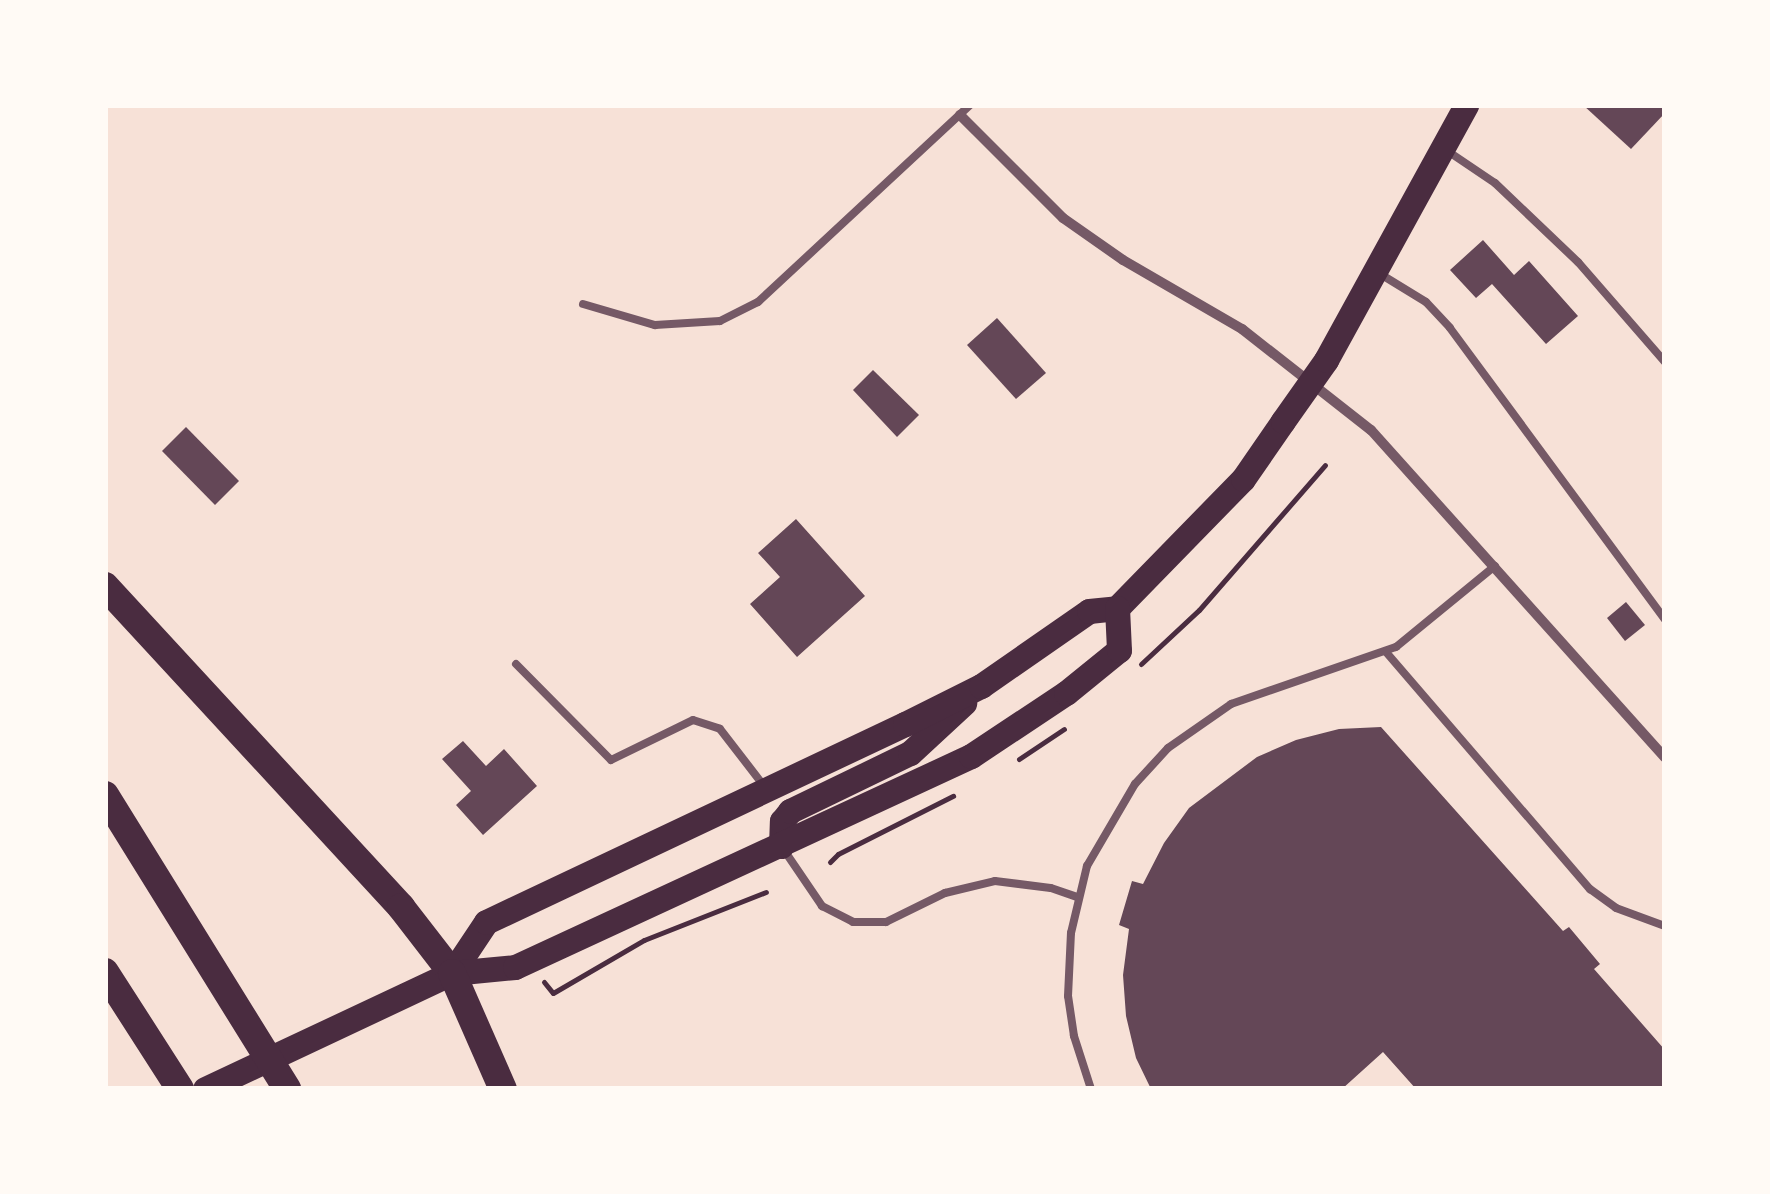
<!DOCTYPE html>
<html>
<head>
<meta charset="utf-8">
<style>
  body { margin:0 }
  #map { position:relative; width:1770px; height:1194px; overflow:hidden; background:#f7e1d7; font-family:Jost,sans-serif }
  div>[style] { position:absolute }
  .building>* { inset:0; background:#644757 }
  .path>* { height:5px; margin:-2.5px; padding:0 2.5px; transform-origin:2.5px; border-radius:2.5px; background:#4a2c40 }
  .service>* { height:8px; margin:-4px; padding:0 4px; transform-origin:4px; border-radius:4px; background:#755966 }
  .minor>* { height:10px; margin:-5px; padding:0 5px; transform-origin:5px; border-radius:5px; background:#755966 }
  .primary>* { height:25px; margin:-12.5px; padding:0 12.5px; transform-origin:12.5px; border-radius:12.5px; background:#4a2c40 }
  .trunk>* { height:28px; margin:-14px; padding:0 14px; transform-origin:14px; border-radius:14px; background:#4a2c40 }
  span { translate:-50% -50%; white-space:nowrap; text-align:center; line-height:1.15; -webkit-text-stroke:8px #fffaf5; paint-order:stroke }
  .frame { position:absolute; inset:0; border:108px solid #fffaf5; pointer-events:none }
</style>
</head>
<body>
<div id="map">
  <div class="building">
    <i style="clip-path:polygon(1583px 105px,1661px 105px,1665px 113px,1631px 149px)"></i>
    <i style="clip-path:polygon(1483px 240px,1514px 275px,1529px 261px,1578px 316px,1546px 344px,1492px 284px,1476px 298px,1450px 270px)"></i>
    <i style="clip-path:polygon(997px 318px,1046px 373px,1016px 399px,967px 345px)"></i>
    <i style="clip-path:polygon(873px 370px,919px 415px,897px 437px,853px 390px)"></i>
    <i style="clip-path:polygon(186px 427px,239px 481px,215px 505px,162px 451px)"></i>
    <i style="clip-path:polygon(796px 519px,865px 596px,797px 657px,750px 604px,780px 577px,758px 553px)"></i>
    <i style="clip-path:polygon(1626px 602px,1645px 625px,1625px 641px,1607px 618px)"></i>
    <i style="clip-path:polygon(1381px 727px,1563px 931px,1569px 927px,1600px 964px,1594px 969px,1665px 1050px,1665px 1089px,1416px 1089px,1383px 1052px,1342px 1089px,1151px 1089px,1136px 1058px,1126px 1016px,1123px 975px,1129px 929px,1119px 925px,1132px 881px,1143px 884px,1164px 843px,1189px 808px,1257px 757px,1296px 740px,1339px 729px)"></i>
    <i style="clip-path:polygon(463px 741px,486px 766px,504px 749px,537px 786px,483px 835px,456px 805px,471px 791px,442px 759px)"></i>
  </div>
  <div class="path">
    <i style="left:1141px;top:664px;width:79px;rotate:-43deg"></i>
    <i style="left:1199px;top:610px;width:192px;rotate:-49deg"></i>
    <i style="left:1019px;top:759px;width:54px;rotate:-33.7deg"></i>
    <i style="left:830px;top:862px;width:11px;rotate:-45deg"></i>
    <i style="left:838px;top:854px;width:129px;rotate:-26.8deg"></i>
    <i style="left:544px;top:982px;width:14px;rotate:51deg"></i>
    <i style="left:553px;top:993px;width:105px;rotate:-30.2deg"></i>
    <i style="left:644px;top:940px;width:131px;rotate:-21.5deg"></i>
  </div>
  <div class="service">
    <i style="left:1446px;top:150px;width:59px;rotate:34deg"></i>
    <i style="left:1495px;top:183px;width:115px;rotate:43.6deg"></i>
    <i style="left:1578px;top:262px;width:133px;rotate:49deg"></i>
    <i style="left:1377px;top:272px;width:57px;rotate:31.5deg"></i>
    <i style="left:1426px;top:302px;width:35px;rotate:47deg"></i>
    <i style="left:1450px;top:328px;width:363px;rotate:53.6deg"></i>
    <i style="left:583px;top:304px;width:75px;rotate:16.3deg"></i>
    <i style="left:655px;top:325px;width:65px;rotate:-3.5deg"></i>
    <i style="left:720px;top:321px;width:42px;rotate:-26.6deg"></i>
    <i style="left:758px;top:302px;width:289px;rotate:-42.9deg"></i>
    <i style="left:1386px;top:652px;width:313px;rotate:49.3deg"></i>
    <i style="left:1590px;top:889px;width:32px;rotate:36deg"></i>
    <i style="left:1616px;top:908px;width:52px;rotate:20.2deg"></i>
    <i style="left:516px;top:664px;width:135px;rotate:45.3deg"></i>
    <i style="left:611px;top:760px;width:91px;rotate:-26deg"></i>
    <i style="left:693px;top:720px;width:28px;rotate:18deg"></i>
    <i style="left:720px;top:729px;width:72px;rotate:52.3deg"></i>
    <i style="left:784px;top:850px;width:68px;rotate:55.8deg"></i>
    <i style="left:822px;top:906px;width:35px;rotate:27deg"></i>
    <i style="left:853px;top:922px;width:33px"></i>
    <i style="left:886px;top:922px;width:66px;rotate:-26.2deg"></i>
    <i style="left:945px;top:893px;width:51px;rotate:-13.5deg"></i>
    <i style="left:995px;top:881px;width:56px;rotate:7.1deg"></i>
    <i style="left:1051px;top:888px;width:28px;rotate:19deg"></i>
    <i style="left:1091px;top:1089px;width:56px;rotate:-107.8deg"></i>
    <i style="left:1074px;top:1036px;width:40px;rotate:-98.5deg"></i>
    <i style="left:1068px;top:996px;width:63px;rotate:-87.3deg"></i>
    <i style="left:1071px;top:933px;width:69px;rotate:-76.6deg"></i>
    <i style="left:1087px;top:866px;width:95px;rotate:-59.7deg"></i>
    <i style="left:1135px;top:784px;width:49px;rotate:-47.5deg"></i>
    <i style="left:1168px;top:748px;width:77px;rotate:-34.9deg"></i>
    <i style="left:1231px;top:704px;width:175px;rotate:-19.1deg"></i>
    <i style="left:1396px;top:647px;width:128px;rotate:-39.3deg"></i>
  </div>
  <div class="minor">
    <i style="left:960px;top:115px;width:146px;rotate:45deg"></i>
    <i style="left:1063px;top:218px;width:73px;rotate:35deg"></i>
    <i style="left:1123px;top:260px;width:138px;rotate:30.1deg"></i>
    <i style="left:1242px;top:329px;width:164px;rotate:38.1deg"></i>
    <i style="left:1371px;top:430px;width:440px;rotate:48.1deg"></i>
  </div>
  <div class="primary">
    <i style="left:781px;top:846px;width:25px;rotate:-88deg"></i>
    <i style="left:782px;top:821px;width:13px;rotate:-51deg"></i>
    <i style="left:790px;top:811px;width:133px;rotate:-25.8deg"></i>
    <i style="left:910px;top:753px;width:74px;rotate:-42.8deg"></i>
    <i style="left:452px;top:973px;width:61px;rotate:-56.3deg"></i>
    <i style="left:486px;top:922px;width:463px;rotate:-25.3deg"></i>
    <i style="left:905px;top:724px;width:85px;rotate:-26.6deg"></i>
    <i style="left:981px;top:686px;width:131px;rotate:-34.8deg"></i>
    <i style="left:1089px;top:611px;width:28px;rotate:-6deg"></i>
    <i style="left:1117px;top:608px;width:180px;rotate:-45.7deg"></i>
    <i style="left:1243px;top:479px;width:70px;rotate:-55.4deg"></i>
    <i style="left:1283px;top:421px;width:75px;rotate:-54.8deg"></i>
    <i style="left:1326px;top:360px;width:291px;rotate:-61.2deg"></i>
    <i style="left:205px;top:1089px;width:273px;rotate:-25.2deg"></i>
    <i style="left:452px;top:973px;width:63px;rotate:-5.4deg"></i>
    <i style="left:515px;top:967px;width:502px;rotate:-24.83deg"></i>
    <i style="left:971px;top:756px;width:114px;rotate:-33.6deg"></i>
    <i style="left:1066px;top:693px;width:68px;rotate:-39.1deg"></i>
    <i style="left:1119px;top:650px;width:42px;rotate:-92.7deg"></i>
  </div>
  <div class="trunk">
    <i style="left:105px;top:586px;width:437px;rotate:47.3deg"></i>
    <i style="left:401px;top:907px;width:83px;rotate:52.3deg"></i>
    <i style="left:452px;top:973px;width:127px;rotate:66.3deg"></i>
    <i style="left:105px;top:795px;width:346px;rotate:58.2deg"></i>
    <i style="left:105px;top:972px;width:139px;rotate:57.3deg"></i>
  </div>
  <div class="frame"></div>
</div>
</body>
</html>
